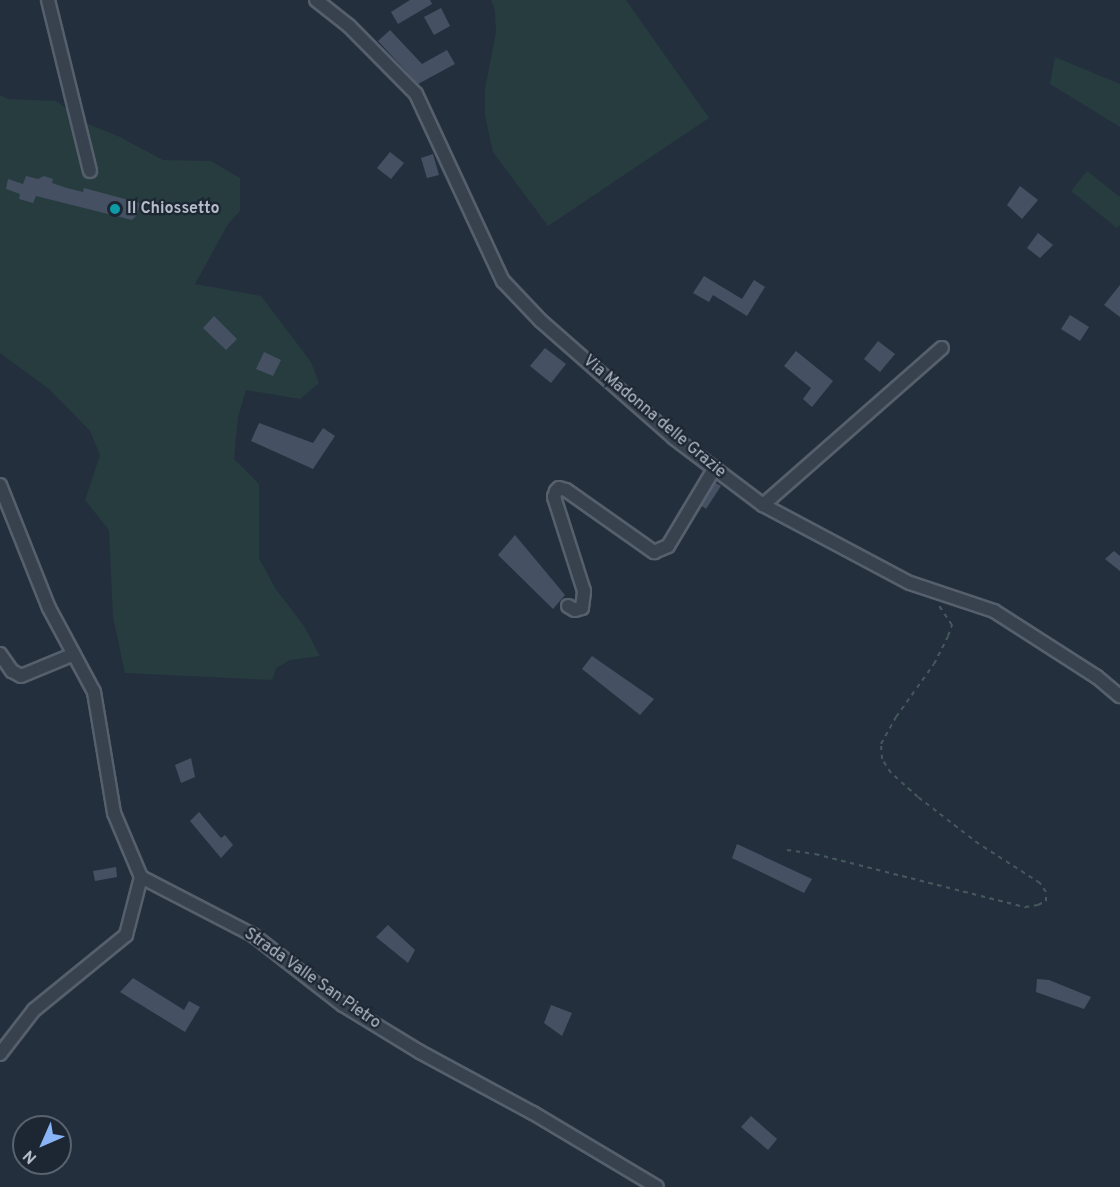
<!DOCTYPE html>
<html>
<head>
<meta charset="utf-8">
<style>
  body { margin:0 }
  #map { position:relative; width:1120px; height:1187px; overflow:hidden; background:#242f3e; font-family:Overpass,sans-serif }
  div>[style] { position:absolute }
  .green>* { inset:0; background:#263c3f }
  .building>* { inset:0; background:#455162 }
  .path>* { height:2px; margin-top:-1px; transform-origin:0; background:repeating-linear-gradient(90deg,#44595c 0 4.5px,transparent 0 9px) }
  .roads { filter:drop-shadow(2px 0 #565f6c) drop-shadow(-2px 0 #565f6c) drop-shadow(0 2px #565f6c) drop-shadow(0 -2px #565f6c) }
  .minor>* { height:12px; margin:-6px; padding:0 6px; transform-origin:6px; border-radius:6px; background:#38414e }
  .dots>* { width:16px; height:16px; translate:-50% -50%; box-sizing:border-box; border:3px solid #1d2633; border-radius:50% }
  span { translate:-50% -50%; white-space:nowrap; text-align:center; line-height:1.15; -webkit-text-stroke:4.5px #1d2633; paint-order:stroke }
  .poi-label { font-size:16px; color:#b4bcc9; font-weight:700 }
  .left { translate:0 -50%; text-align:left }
  .street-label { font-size:16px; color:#b4bcc9 }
  .north { position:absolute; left:12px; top:1115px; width:60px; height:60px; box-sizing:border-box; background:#1d2633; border:2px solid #59626f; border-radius:50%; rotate:225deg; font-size:16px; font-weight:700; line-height:24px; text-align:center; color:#b4bcc9 }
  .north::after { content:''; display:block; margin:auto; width:21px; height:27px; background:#8ab4f8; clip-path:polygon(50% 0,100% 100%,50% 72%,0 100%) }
</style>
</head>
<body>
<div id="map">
  <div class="green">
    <i style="clip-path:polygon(491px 0,626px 0,709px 118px,548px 226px,493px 152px,485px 116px,485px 89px,496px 32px,495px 11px)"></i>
    <i style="clip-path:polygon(1055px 57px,1120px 84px,1120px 127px,1050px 84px)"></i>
    <i style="clip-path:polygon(0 95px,8px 99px,56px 101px,88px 124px,120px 137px,163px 160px,211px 161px,240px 178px,240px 211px,228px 224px,195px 284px,261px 296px,311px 362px,319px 383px,300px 399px,246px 390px,238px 417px,234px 459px,259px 484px,259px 558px,275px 588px,304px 626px,320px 656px,290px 660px,276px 668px,272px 680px,125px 673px,113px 617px,109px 530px,85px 500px,100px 455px,90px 431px,49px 389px,0 353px)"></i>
    <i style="clip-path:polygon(1087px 171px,1120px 197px,1120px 225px,1117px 228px,1071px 191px)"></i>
  </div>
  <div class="building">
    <i style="clip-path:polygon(410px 0,430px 0,432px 4px,398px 24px,391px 12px)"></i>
    <i style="clip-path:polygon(441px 8px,450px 26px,434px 35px,424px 17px)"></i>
    <i style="clip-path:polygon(390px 30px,422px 64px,447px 50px,455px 64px,418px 84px,378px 41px)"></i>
    <i style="clip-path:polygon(390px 152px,404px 163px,391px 179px,377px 168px)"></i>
    <i style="clip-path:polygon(433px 154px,439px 175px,427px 178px,421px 158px)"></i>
    <i style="clip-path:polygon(26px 176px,38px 179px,44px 176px,53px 179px,52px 183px,67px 188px,83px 192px,84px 188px,140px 203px,137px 215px,132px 220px,36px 196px,33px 203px,19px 199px,20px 194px,6px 189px,8px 179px,23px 184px)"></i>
    <i style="clip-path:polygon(1020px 186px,1038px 200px,1022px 219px,1007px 205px)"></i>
    <i style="clip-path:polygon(1038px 233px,1053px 245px,1040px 258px,1027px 248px)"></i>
    <i style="clip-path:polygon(704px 276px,742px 299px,754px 280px,765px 287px,747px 316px,713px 295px,709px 302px,693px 293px)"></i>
    <i style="clip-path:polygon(1120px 285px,1120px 317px,1104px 305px)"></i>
    <i style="clip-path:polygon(1070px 315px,1089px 327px,1080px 341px,1061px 329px)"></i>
    <i style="clip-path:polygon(214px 316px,237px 339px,226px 350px,203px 328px)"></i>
    <i style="clip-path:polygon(878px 341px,895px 354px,880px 372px,864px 359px)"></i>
    <i style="clip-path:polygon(545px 348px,566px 364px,551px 383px,530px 366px)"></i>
    <i style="clip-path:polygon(796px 351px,833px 381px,812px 407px,803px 399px,811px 388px,784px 366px)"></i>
    <i style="clip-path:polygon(264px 352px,281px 360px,273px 376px,256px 369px)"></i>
    <i style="clip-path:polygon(259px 423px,313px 443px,323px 428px,335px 436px,313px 469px,251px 441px)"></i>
    <i style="clip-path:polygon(712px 481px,721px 486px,706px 509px,698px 503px)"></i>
    <i style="clip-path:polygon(515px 535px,565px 595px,553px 609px,498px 555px)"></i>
    <i style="clip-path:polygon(1114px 551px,1120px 556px,1120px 571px,1105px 559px)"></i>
    <i style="clip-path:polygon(592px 656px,654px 699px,640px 715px,582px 669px)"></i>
    <i style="clip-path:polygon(191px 758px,195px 777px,181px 783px,175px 765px)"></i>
    <i style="clip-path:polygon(199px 812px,221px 838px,225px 835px,233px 845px,221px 858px,190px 821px)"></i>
    <i style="clip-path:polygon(737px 844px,812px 879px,804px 893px,732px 858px)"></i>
    <i style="clip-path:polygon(116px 867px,117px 877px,95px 881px,93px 871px)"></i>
    <i style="clip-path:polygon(388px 925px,415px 950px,408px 963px,376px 937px)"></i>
    <i style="clip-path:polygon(133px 978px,184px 1010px,189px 1001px,200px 1007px,185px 1032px,120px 992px)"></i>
    <i style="clip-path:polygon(1037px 979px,1049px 980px,1091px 997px,1084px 1009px,1036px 992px)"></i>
    <i style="clip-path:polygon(551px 1005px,572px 1013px,562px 1036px,544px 1023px)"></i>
    <i style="clip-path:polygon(751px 1116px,777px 1139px,768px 1150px,741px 1127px)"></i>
  </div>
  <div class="path">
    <i style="left:787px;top:850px;width:28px;rotate:8deg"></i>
    <i style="left:815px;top:854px;width:217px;rotate:14.2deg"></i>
    <i style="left:1025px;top:907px;width:13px;rotate:-9deg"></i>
    <i style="left:1038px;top:905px;width:9px;rotate:-27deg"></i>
    <i style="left:1046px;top:901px;width:9px;rotate:-90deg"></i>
    <i style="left:1046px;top:892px;width:11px;rotate:-124deg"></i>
    <i style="left:1040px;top:883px;width:72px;rotate:-147.4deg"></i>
    <i style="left:979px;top:844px;width:77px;rotate:-142.4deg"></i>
    <i style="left:918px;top:797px;width:36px;rotate:-138deg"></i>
    <i style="left:891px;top:773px;width:17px;rotate:-123deg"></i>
    <i style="left:882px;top:759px;width:15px;rotate:-94deg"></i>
    <i style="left:881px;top:744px;width:31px;rotate:-61deg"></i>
    <i style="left:896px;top:717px;width:65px;rotate:-54.4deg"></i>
    <i style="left:934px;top:664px;width:31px;rotate:-63deg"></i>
    <i style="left:948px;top:636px;width:12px;rotate:-70deg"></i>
    <i style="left:952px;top:625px;width:23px;rotate:-124deg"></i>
  </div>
  <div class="roads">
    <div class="minor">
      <i style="left:48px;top:0;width:176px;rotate:76.2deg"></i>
      <i style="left:316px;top:0;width:42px;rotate:38.2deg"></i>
      <i style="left:349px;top:26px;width:95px;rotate:45.4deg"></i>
      <i style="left:416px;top:94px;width:206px;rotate:65.1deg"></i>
      <i style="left:503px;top:281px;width:55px;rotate:46.5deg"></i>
      <i style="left:541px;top:321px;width:177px;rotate:41.3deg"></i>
      <i style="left:674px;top:438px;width:111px;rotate:37deg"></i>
      <i style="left:763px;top:505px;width:166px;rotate:28deg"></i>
      <i style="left:910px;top:583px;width:89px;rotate:18.4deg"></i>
      <i style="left:994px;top:611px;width:122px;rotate:32.7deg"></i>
      <i style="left:1097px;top:677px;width:30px;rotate:40deg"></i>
      <i style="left:0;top:485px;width:132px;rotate:68.3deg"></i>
      <i style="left:49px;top:608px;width:95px;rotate:61.8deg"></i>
      <i style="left:94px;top:692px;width:123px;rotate:80.6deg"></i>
      <i style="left:114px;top:813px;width:69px;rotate:67.1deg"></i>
      <i style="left:141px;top:877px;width:126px;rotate:27.4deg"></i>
      <i style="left:253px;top:935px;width:114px;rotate:37.9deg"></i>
      <i style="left:343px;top:1005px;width:90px;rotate:31.4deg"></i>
      <i style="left:420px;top:1052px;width:128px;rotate:28.4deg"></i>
      <i style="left:533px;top:1113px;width:144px;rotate:30.8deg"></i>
      <i style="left:763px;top:505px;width:238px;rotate:-41.3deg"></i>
      <i style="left:568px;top:606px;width:8px;rotate:30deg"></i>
      <i style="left:575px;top:610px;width:7px;rotate:-16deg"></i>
      <i style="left:582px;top:608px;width:17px;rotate:-83deg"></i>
      <i style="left:584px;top:591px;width:99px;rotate:-107.7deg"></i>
      <i style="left:554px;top:497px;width:6px;rotate:-72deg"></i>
      <i style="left:556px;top:491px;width:4px;rotate:-45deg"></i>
      <i style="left:559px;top:488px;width:7px;rotate:16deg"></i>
      <i style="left:566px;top:490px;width:108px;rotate:35.2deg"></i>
      <i style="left:654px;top:552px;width:15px;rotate:-23deg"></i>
      <i style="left:668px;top:546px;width:90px;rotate:-59.1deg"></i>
      <i style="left:0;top:654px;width:21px;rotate:55deg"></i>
      <i style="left:12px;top:671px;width:10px;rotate:29deg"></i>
      <i style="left:21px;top:676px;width:57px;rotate:-22.5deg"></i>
      <i style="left:0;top:1054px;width:56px;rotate:-52.3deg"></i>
      <i style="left:34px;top:1010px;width:119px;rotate:-39.2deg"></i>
      <i style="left:126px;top:935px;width:60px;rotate:-75.5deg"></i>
    </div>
  </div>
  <div class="dots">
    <i style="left:115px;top:209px;background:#0f9aa8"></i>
  </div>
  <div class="poi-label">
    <span class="left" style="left:127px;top:209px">Il Chiossetto</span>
  </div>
  <div class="street-label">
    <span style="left:654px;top:417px;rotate:40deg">Via Madonna delle Grazie</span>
    <span style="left:312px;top:979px;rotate:35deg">Strada Valle San Pietro</span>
  </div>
  <div class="north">N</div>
</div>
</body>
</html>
